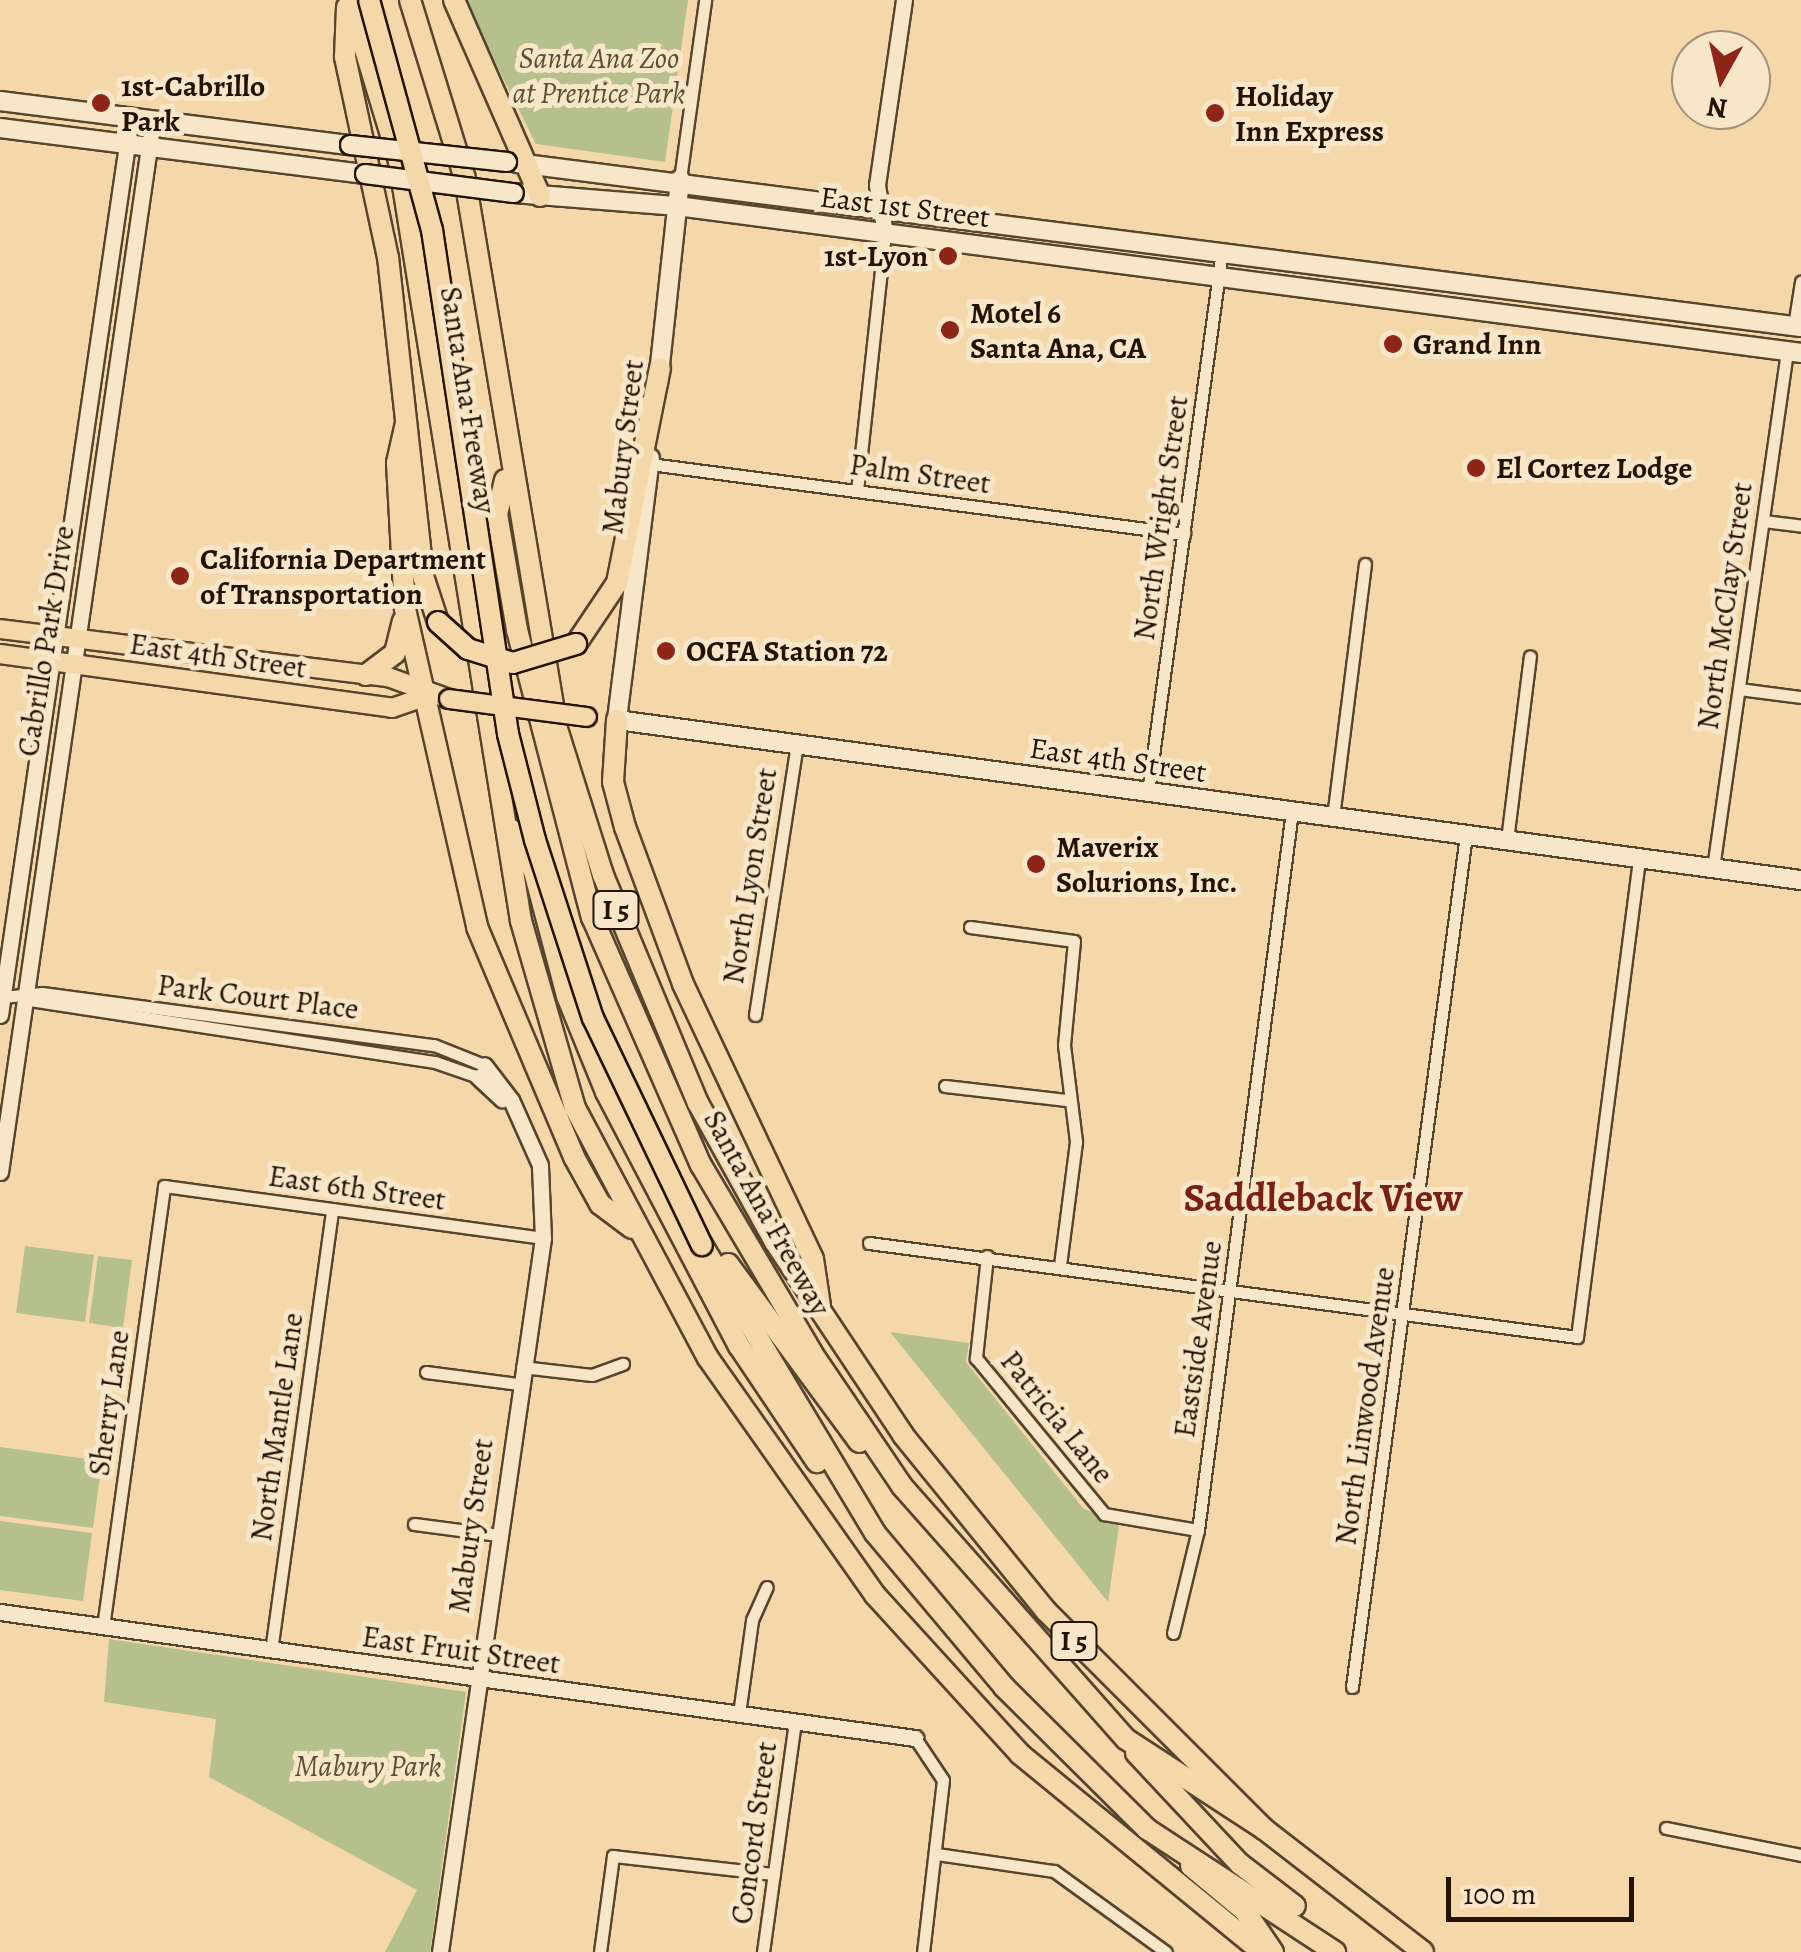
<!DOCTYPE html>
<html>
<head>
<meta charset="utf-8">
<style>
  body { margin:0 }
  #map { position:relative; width:1801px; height:1952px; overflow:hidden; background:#f4d8aa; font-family:Alegreya,serif }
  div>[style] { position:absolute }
  .green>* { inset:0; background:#b6c08c }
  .roads { filter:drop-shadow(2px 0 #56442e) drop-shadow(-2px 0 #56442e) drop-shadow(0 2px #56442e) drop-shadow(0 -2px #56442e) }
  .minor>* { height:11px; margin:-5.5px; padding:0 5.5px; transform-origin:5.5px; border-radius:5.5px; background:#f8e6c8 }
  .tertiary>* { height:15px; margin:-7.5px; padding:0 7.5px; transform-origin:7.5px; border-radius:7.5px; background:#f8e6c8 }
  .secondary>* { height:18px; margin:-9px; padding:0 9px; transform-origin:9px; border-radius:9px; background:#f8e6c8 }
  .primary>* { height:18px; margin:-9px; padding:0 9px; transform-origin:9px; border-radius:9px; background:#f4d8aa }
  .motorway>* { height:20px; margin:-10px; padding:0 10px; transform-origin:10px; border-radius:10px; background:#f4d8aa }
  .bridges { filter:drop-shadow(2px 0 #221304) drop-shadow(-2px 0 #221304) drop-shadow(0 2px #221304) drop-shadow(0 -2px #221304) }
  .secondary-bridge>* { height:18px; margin:-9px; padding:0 9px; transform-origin:9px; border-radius:9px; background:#f8e6c8 }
  .primary-bridge>* { height:18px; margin:-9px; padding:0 9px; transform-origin:9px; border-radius:9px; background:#f4d8aa }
  .motorway-bridge>* { height:20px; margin:-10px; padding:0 10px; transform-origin:10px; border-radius:10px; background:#f4d8aa }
  .dots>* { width:28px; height:28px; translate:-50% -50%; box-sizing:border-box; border:5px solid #f8e6c8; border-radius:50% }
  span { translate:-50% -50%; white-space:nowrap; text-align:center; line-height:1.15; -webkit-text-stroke:10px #f8e6c8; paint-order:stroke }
  .shield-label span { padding:2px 8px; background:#f8e6c8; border:2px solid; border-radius:8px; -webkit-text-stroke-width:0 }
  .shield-label { font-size:28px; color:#221304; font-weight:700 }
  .park-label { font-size:30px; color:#565034; font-style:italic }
  .poi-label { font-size:30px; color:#221304; font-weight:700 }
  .left { translate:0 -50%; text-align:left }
  .right { translate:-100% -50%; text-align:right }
  .street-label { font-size:30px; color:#221304 }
  .district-label { font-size:40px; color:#7a1f14; font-weight:700 }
  .north { position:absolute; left:1671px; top:30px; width:100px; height:100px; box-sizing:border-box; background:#f8e6c8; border:2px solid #a2927a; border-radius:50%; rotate:188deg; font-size:28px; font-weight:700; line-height:40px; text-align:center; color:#221304 }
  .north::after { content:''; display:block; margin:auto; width:35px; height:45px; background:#8f2418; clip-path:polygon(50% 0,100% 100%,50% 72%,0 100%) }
  .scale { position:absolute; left:1446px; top:1877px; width:188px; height:45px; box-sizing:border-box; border:5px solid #221304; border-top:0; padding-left:12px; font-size:30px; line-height:35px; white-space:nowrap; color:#221304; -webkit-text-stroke:8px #f8e6c8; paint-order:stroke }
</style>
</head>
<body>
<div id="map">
  <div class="green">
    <i style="clip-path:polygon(464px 0,688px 0,665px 162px,536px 144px)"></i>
    <i style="clip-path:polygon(25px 1246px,94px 1255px,85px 1322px,16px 1313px)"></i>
    <i style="clip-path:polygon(98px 1256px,132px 1260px,123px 1328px,89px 1323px)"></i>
    <i style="clip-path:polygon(890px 1332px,969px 1343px,966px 1362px,1083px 1508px,1119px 1526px,1108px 1602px)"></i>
    <i style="clip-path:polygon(0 1447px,102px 1461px,93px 1528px,0 1516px)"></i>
    <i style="clip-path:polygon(0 1521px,92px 1533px,83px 1601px,0 1590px)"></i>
    <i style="clip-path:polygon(109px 1639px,466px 1692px,430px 1952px,385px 1952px,417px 1890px,209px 1777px,216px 1719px,104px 1702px)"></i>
  </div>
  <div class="roads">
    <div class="minor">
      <i style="left:680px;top:179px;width:181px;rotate:-82deg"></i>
      <i style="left:1794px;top:326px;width:45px;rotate:-81deg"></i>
      <i style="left:650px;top:464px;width:539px;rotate:7.47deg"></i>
      <i style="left:857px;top:491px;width:260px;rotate:-83.8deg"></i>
      <i style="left:1763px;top:521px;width:38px;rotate:7deg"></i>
      <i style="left:1739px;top:689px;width:63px;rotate:7.4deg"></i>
      <i style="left:1148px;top:792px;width:546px;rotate:-82.21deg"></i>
      <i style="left:1333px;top:817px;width:255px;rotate:-82.8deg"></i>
      <i style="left:1507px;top:840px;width:185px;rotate:-82.9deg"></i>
      <i style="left:1713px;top:868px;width:522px;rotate:-81.85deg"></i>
      <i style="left:970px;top:927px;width:105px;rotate:7.7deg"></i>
      <i style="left:1074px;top:941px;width:104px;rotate:95.5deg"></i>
      <i style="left:1064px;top:1045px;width:98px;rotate:82.9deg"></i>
      <i style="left:1076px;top:1142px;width:125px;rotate:97.4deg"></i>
      <i style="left:3px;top:997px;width:39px;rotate:-6deg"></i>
      <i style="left:42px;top:993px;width:395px;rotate:7.6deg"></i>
      <i style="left:434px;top:1045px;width:54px;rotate:21.8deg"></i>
      <i style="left:23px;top:999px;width:417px;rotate:8.7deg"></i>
      <i style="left:435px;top:1062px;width:46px;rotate:19.2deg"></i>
      <i style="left:755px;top:1015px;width:273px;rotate:-81.2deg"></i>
      <i style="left:945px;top:1086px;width:122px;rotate:6.6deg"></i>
      <i style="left:869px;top:1243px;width:714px;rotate:7.56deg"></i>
      <i style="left:1577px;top:1337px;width:482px;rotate:-82.6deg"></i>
      <i style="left:987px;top:1256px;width:103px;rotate:96.2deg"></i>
      <i style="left:976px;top:1358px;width:202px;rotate:50.6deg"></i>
      <i style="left:1104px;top:1514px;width:95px;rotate:9.7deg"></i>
      <i style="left:522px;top:1367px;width:70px;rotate:6.5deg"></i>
      <i style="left:592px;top:1375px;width:33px;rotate:-20deg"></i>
      <i style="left:426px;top:1372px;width:94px;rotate:7.4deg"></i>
      <i style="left:414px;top:1524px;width:85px;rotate:7.5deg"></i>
      <i style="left:103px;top:1627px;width:445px;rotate:-82.1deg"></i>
      <i style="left:164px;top:1186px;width:383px;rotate:7.8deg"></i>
      <i style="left:1173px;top:1633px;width:106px;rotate:-76.4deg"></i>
      <i style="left:1198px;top:1530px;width:725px;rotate:-82.55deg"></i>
      <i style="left:271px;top:1651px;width:446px;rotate:-82.1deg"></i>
      <i style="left:1352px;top:1687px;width:860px;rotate:-82.38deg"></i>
      <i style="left:739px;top:1714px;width:95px;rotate:-82.1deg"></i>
      <i style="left:752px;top:1620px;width:36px;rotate:-66deg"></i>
      <i style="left:915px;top:1738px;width:50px;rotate:56.3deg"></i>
      <i style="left:943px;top:1780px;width:173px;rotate:96.6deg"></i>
      <i style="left:1666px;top:1828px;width:138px;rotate:11.3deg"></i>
      <i style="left:937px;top:1854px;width:118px;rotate:8.3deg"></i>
      <i style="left:1054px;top:1871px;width:138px;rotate:35.9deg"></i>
      <i style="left:600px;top:1952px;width:97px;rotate:-82.3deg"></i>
      <i style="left:613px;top:1856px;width:162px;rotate:6.4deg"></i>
      <i style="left:763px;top:1952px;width:233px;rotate:-82.1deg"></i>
    </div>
    <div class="tertiary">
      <i style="left:885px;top:233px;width:49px;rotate:-99.5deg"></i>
      <i style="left:877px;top:185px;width:187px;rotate:-81.7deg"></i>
      <i style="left:0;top:1015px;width:908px;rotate:-81.7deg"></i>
      <i style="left:478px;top:1077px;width:33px;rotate:43deg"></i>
      <i style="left:0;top:1172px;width:1063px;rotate:-81.73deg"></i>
      <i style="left:0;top:1612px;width:924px;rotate:7.84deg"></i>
      <i style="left:440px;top:1952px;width:721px;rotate:-81.79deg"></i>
      <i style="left:543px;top:1238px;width:73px;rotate:-92.4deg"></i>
      <i style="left:540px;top:1165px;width:71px;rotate:-114deg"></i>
      <i style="left:511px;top:1100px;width:44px;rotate:-127.6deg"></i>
    </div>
    <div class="secondary">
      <i style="left:0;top:101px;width:353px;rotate:7.2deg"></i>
      <i style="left:0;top:128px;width:368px;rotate:7.2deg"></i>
      <i style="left:517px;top:163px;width:1294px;rotate:7.28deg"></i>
      <i style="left:514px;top:193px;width:164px;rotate:4.6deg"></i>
      <i style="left:677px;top:206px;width:1134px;rotate:7.45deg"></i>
      <i style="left:658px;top:383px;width:205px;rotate:-83.8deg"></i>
      <i style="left:650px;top:458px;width:264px;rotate:97.2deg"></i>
      <i style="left:617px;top:720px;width:1195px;rotate:7.7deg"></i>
    </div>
    <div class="primary">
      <i style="left:0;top:629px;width:391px;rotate:7.1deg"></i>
      <i style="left:388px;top:677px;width:65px;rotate:19.8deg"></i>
      <i style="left:0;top:654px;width:396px;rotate:7.8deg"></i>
      <i style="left:392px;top:708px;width:37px;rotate:-19deg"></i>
    </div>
    <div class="motorway">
      <i style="left:350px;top:0;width:168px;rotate:73.1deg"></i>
      <i style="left:399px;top:161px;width:770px;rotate:80.88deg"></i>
      <i style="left:521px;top:921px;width:195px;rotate:73.9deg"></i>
      <i style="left:575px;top:1108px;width:283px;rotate:62deg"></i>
      <i style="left:708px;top:1358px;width:290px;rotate:54.8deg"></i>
      <i style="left:875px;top:1595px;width:215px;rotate:47.6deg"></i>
      <i style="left:1020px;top:1754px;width:313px;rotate:39.3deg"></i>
      <i style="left:410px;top:0;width:187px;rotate:72.9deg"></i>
      <i style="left:465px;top:179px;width:558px;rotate:80.5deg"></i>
      <i style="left:557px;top:729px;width:153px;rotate:72.5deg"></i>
      <i style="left:603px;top:875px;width:247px;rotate:67.4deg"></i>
      <i style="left:698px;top:1103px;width:159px;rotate:61deg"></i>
      <i style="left:775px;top:1242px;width:232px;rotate:56.4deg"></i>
      <i style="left:903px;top:1435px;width:227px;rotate:50.9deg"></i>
      <i style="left:1046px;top:1611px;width:308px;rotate:45deg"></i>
      <i style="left:454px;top:0;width:214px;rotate:66.3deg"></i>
      <i style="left:347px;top:7px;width:50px;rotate:92.3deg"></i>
      <i style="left:345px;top:57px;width:205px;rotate:77.9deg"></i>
      <i style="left:388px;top:257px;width:321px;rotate:83.7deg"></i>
      <i style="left:423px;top:576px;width:48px;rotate:71.9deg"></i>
      <i style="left:406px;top:423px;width:41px;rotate:102.7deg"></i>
      <i style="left:397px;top:463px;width:146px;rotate:86.9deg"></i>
      <i style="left:405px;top:609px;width:326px;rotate:77.2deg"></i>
      <i style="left:477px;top:927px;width:250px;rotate:67.1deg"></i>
      <i style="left:574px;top:1157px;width:54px;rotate:61deg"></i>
      <i style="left:600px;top:1204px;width:40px;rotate:37deg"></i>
      <i style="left:505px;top:480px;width:35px;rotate:103deg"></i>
      <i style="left:497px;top:514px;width:118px;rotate:80.2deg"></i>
      <i style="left:517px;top:630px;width:297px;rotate:75.4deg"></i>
      <i style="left:592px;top:917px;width:271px;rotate:66.3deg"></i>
      <i style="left:701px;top:1165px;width:218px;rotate:59.4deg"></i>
      <i style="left:812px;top:1353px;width:161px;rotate:55.9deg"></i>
      <i style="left:902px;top:1486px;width:338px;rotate:48.5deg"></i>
      <i style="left:1126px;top:1739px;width:165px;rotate:33.1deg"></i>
      <i style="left:1264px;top:1829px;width:201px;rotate:37.7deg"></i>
      <i style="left:576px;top:644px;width:73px;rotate:-56.1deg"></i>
      <i style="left:617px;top:583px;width:219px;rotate:-78.7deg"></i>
      <i style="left:366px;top:675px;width:36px;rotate:-37deg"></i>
      <i style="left:395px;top:653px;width:33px;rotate:-76deg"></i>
      <i style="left:617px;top:720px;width:62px;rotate:93.7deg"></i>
      <i style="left:613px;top:782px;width:47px;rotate:75.1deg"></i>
      <i style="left:625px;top:827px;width:167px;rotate:69.7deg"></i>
      <i style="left:683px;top:984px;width:304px;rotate:64.7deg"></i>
      <i style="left:813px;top:1259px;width:48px;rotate:81.5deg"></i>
      <i style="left:512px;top:830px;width:47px;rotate:61.8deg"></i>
      <i style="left:534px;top:871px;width:129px;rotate:75.2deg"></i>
      <i style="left:567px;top:996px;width:104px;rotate:67.9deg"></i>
      <i style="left:606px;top:1092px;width:287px;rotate:62.4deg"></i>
      <i style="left:739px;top:1346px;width:140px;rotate:56.1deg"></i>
      <i style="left:702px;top:1245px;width:336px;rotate:59deg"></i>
      <i style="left:875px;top:1533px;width:201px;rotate:50deg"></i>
      <i style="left:1004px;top:1687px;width:202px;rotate:44.8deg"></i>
      <i style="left:1147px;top:1829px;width:225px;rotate:33.2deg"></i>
      <i style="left:728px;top:1264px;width:221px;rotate:53.6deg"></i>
      <i style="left:1136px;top:1753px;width:152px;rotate:46.9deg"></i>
      <i style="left:1240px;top:1864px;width:69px;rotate:37.4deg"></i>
      <i style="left:1191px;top:1866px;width:70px;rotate:39.8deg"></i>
      <i style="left:1245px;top:1911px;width:50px;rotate:55.7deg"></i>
    </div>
  </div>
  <div class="bridges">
    <div class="secondary-bridge">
      <i style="left:350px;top:145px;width:158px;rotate:6.2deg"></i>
      <i style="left:365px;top:174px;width:150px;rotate:7.3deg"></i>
    </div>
    <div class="primary-bridge">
      <i style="left:449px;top:699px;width:139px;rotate:7.4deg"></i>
    </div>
    <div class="motorway-bridge">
      <i style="left:369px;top:0;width:238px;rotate:74.7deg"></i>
      <i style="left:432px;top:230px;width:510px;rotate:81.42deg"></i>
      <i style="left:508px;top:734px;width:109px;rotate:75.7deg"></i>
      <i style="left:535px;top:840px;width:187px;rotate:72deg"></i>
      <i style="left:593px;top:1018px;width:252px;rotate:64.4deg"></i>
      <i style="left:438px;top:622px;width:40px;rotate:42deg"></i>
      <i style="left:468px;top:649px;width:47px;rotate:17.3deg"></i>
      <i style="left:513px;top:663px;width:66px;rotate:-16.8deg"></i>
    </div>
  </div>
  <div class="dots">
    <i style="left:101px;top:103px;background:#8f2418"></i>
    <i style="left:1215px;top:113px;background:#8f2418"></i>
    <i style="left:948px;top:256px;background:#8f2418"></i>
    <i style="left:950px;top:330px;background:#8f2418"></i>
    <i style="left:1393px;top:344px;background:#8f2418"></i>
    <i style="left:1476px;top:468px;background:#8f2418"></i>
    <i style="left:180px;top:576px;background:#8f2418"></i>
    <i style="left:666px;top:651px;background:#8f2418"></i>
    <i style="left:1036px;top:864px;background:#8f2418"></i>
  </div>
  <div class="shield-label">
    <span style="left:616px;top:910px">I 5</span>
    <span style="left:1074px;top:1641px">I 5</span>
  </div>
  <div class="park-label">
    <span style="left:599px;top:75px">Santa Ana Zoo<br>at Prentice Park</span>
    <span style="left:368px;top:1766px">Mabury Park</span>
  </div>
  <div class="poi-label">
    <span class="left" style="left:121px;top:103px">1st-Cabrillo<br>Park</span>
    <span class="left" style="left:1235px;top:113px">Holiday<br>Inn Express</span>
    <span class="right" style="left:928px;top:256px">1st-Lyon</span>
    <span class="left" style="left:970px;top:330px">Motel 6<br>Santa Ana, CA</span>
    <span class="left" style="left:1413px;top:344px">Grand Inn</span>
    <span class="left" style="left:1496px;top:468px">El Cortez Lodge</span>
    <span class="left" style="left:200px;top:576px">California Department<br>of Transportation</span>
    <span class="left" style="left:686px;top:651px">OCFA Station 72</span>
    <span class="left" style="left:1056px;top:864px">Maverix<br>Solurions, Inc.</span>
  </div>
  <div class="street-label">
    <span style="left:905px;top:207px;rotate:7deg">East 1st Street</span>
    <span style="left:468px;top:400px;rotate:81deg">Santa Ana Freeway</span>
    <span style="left:623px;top:447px;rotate:-83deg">Mabury Street</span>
    <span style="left:920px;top:474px;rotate:8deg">Palm Street</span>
    <span style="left:1161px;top:518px;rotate:-82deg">North Wright Street</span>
    <span style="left:1725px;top:606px;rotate:-82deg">North McClay Street</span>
    <span style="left:46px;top:641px;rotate:-81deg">Cabrillo Park Drive</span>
    <span style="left:218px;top:656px;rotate:8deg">East 4th Street</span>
    <span style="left:1118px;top:760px;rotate:8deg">East 4th Street</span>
    <span style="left:750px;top:876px;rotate:-81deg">North Lyon Street</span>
    <span style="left:258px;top:997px;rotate:7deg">Park Court Place</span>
    <span style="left:357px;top:1188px;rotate:8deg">East 6th Street</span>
    <span style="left:767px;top:1213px;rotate:61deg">Santa Ana Freeway</span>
    <span style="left:1198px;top:1339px;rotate:-82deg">Eastside Avenue</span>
    <span style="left:109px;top:1403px;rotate:-82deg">Sherry Lane</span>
    <span style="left:1365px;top:1406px;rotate:-82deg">North Linwood Avenue</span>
    <span style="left:1057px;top:1417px;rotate:51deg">Patricia Lane</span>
    <span style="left:277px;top:1427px;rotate:-82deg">North Mantle Lane</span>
    <span style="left:471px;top:1526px;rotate:-82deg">Mabury Street</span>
    <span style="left:461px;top:1650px;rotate:8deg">East Fruit Street</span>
    <span style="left:754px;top:1833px;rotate:-82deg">Concord Street</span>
  </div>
  <div class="district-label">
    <span style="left:1323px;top:1198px">Saddleback View</span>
  </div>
  <div class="north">N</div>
  <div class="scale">100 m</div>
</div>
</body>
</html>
